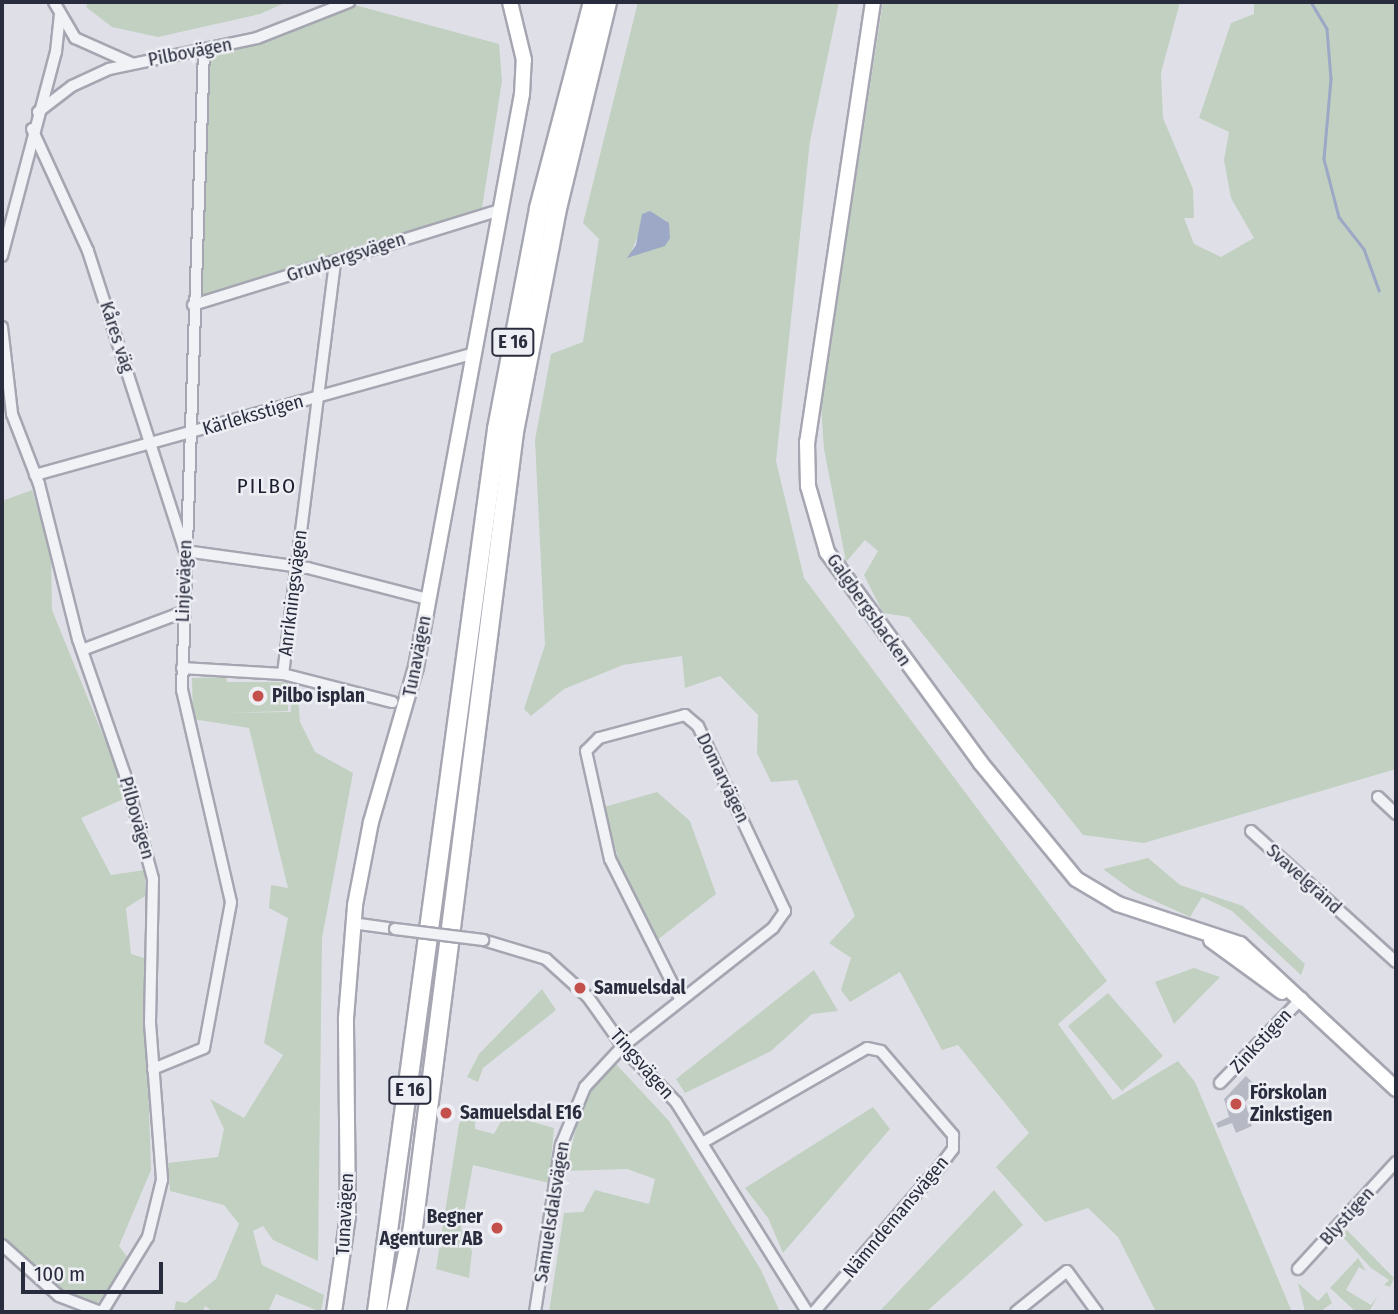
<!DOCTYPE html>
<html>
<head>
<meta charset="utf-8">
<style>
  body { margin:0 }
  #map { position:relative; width:1398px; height:1314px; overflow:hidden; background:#dfe0e7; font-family:"Fira Sans Condensed",sans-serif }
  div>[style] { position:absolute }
  .green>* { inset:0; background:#c1d0c0 }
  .water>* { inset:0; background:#9ca8c5 }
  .stream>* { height:2.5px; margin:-1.25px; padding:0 1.25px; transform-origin:1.25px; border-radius:1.25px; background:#9ca8c5 }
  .building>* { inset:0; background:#b6b9c3 }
  .roads { filter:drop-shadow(2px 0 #a5a6b1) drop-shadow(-2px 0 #a5a6b1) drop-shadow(0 2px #a5a6b1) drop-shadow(0 -2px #a5a6b1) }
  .street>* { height:10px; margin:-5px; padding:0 5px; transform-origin:5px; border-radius:5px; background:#f1f2f6 }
  .secondary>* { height:14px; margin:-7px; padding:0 7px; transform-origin:7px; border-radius:7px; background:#fff }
  .highway>* { height:18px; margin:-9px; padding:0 9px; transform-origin:9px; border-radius:9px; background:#fff }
  .bridges { filter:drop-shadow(2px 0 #a5a6b1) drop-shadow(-2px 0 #a5a6b1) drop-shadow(0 2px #a5a6b1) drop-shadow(0 -2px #a5a6b1) }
  .street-bridge>* { height:10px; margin:-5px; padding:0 5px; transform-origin:5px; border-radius:5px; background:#f1f2f6 }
  .dots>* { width:19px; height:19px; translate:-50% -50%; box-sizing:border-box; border:4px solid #eeeff5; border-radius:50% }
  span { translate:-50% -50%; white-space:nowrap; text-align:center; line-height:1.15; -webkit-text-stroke:5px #eeeff5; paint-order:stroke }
  .shield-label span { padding:2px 5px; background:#eeeff5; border:2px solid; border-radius:5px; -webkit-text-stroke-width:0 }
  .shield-label { font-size:18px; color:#292c3d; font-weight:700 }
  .street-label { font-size:19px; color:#292c3d }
  .poi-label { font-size:19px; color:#292c3d; font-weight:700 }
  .left { translate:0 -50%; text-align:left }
  .right { translate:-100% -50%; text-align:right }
  .neighbourhood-label { font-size:21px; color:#1b1e2e; letter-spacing:2px }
  .frame { position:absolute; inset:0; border:4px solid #292c3d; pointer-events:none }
  .scale { position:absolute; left:21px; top:1262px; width:142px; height:32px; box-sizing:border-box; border:4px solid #292c3d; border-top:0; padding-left:9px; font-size:21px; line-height:24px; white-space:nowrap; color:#292c3d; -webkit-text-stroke:5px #eeeff5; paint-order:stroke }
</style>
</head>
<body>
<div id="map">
  <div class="green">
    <i style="clip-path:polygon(88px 2px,287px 2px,260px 14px,158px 37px,112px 27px,86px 7px)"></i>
    <i style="clip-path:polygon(evenodd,638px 2px,839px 2px,810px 141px,776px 461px,804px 578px,1107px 981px,1058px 1024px,1113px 1100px,1178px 1061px,1195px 1082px,1292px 1312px,1156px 1312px,1118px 1237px,1088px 1208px,1045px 1222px,996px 1167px,1029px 1133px,958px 1045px,942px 1050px,900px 972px,850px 1002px,841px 990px,851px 958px,829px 943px,855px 916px,797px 780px,771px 782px,757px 753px,758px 715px,720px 676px,685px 688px,682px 656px,623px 665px,564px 689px,531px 716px,524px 709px,545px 645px,535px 440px,551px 354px,583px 342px,599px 239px,583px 223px,638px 2px,653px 218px,666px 220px,648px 251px,632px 250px,644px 222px,653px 218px)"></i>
    <i style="clip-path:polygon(883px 2px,1180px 2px,1161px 73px,1163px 118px,1193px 189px,1194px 218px,1184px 218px,1194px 244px,1221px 257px,1254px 238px,1231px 198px,1224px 160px,1229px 132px,1199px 118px,1231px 23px,1254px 14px,1254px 2px,1396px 2px,1396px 769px,1144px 843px,1083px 835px,909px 617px,883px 613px,864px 575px,878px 551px,865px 540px,846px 562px,824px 449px,821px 405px)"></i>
    <i style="clip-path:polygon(355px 5px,499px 44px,502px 81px,482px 208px,204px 298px,198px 289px,211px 54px,267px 41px)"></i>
    <i style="clip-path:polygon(32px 490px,51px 554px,52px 610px,128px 797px,81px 818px,111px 875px,145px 870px,145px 896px,126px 908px,131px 954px,144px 958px,151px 1170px,119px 1246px,128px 1258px,92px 1312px,2px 1245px,2px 501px)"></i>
    <i style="clip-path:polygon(226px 677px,227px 682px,288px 682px,288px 711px,227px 713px,291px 712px,290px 685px,297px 685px,300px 722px,315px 752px,353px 773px,322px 938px,318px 1261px,273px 1240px,263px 1226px,253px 1231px,262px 1265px,324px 1295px,321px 1312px,276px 1294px,268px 1312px,213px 1312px,205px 1306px,203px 1312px,174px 1312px,176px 1301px,186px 1303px,216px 1279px,239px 1224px,224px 1205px,170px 1191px,168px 1163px,218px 1157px,224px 1129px,210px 1099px,244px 1118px,283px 1055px,264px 1043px,288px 918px,269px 908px,271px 885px,288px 888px,249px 728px,193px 719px,192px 678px)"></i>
    <i style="clip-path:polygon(657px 792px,690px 821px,716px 894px,656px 941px,620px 865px,604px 807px)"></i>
    <i style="clip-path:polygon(1148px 858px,1180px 885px,1243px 906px,1305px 964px,1301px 975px,1232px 911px,1202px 897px,1190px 917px,1133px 891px,1103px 869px)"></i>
    <i style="clip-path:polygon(1194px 968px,1220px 977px,1174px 1024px,1155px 982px)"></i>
    <i style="clip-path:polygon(814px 970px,838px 1011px,812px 1014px,771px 1051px,685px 1093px,676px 1079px)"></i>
    <i style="clip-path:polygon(542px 989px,556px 1010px,483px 1068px,478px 1082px,467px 1077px,479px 1054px)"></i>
    <i style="clip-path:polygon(1108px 993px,1163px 1056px,1122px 1091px,1068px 1026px)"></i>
    <i style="clip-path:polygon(615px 1063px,669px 1121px,761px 1270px,780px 1312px,549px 1312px,564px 1213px,583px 1212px,595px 1190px,649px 1204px,655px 1179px,627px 1169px,565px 1171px,584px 1098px)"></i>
    <i style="clip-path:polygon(873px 1107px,890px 1129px,783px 1253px,768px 1218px,745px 1188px)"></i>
    <i style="clip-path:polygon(470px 1110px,475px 1112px,475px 1129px,494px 1134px,505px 1114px,554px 1128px,549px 1183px,473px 1165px,461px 1229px,472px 1251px,469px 1278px,436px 1269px,459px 1124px)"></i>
    <i style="clip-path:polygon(994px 1190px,1023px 1225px,926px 1312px,879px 1312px)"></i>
    <i style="clip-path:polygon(1347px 1230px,1394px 1278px,1390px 1287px,1384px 1285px,1389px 1280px,1371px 1268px,1341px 1235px)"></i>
    <i style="clip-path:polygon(1358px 1258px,1366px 1271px,1359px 1267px,1346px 1290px,1371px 1305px,1378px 1295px,1369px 1312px,1356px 1312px,1330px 1288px)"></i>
    <i style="clip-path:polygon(1298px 1283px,1318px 1301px,1327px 1292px,1332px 1303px,1320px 1312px,1305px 1312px)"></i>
  </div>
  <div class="water">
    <i style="clip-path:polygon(650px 211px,669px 223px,670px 238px,665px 246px,627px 258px,636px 245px,642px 214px)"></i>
  </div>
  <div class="stream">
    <i style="left:1311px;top:2px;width:31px;rotate:59deg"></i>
    <i style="left:1327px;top:29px;width:50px;rotate:85.4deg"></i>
    <i style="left:1331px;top:79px;width:80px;rotate:95deg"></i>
    <i style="left:1324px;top:159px;width:60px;rotate:75.5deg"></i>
    <i style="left:1339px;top:217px;width:41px;rotate:52deg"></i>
    <i style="left:1364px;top:249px;width:44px;rotate:69.9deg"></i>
  </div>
  <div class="building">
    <i style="clip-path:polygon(1246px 1076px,1258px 1088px,1245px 1102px,1252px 1126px,1236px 1133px,1232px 1123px,1218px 1128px,1216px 1123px,1229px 1117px,1224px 1099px)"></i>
  </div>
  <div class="roads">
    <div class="street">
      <i style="left:54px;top:2px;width:42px;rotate:59.7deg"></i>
      <i style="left:75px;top:38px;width:61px;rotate:24.1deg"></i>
      <i style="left:38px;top:112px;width:43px;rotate:-37.4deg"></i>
      <i style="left:72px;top:86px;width:41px;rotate:-24.7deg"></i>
      <i style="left:109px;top:69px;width:151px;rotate:-11.8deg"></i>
      <i style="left:257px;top:38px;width:99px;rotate:-21.4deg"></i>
      <i style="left:32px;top:129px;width:134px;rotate:65.3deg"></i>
      <i style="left:88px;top:251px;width:315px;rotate:72.1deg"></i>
      <i style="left:185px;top:551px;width:124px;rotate:7.9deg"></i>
      <i style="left:308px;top:568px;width:124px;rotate:14.5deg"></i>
      <i style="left:2px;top:256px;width:211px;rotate:-75.2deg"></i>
      <i style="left:56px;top:52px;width:36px;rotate:-84deg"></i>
      <i style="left:193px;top:305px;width:320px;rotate:-17.2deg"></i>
      <i style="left:2px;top:327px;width:88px;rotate:83.4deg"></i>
      <i style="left:12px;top:414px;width:75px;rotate:68.9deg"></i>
      <i style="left:39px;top:484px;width:160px;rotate:75.9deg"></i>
      <i style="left:78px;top:639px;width:144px;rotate:70.9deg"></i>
      <i style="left:125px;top:775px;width:108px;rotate:74.9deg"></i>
      <i style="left:153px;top:879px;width:144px;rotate:91.2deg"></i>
      <i style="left:150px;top:1023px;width:157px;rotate:85.6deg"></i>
      <i style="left:162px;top:1180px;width:59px;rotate:103.8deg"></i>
      <i style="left:148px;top:1237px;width:88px;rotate:121.5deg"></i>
      <i style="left:35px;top:475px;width:452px;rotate:-15.5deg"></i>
      <i style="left:82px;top:650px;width:108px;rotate:-20.6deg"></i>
      <i style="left:182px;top:668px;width:101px;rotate:3.4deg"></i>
      <i style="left:283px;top:674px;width:113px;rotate:14.4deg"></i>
      <i style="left:283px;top:674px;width:416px;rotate:-82.8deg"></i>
      <i style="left:1378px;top:797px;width:25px;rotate:43deg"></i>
      <i style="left:1251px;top:831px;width:195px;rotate:42.1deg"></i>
      <i style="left:352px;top:923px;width:43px;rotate:7.9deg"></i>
      <i style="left:483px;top:940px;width:66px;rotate:16.8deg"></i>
      <i style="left:546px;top:959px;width:57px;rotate:42.1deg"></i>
      <i style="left:588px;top:997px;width:67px;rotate:54.7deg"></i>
      <i style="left:627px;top:1052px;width:70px;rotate:45.6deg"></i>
      <i style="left:676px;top:1102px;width:248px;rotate:58deg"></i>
      <i style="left:153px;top:1069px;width:55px;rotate:-22.4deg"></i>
      <i style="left:204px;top:1048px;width:148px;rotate:-79.5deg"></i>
      <i style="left:231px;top:902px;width:218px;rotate:-103deg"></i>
      <i style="left:182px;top:690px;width:640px;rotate:-88.03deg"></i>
      <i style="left:1220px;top:1083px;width:118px;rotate:-46deg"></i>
      <i style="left:702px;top:1143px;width:190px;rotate:-29.9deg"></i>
      <i style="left:867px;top:1048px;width:14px;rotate:12deg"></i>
      <i style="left:881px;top:1051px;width:111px;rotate:49.4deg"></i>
      <i style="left:953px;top:1135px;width:14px;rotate:90deg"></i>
      <i style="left:953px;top:1149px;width:20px;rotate:127deg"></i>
      <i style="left:941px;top:1165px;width:194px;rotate:130.8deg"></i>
      <i style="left:2px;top:1245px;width:76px;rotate:41.8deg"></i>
      <i style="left:59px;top:1296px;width:45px;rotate:20.9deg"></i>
      <i style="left:1298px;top:1269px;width:145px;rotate:-47.5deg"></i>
      <i style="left:535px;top:1312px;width:169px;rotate:-81.2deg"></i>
      <i style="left:561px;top:1145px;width:63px;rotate:-67.5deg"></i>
      <i style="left:585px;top:1087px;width:56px;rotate:-47.2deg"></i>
      <i style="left:623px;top:1046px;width:191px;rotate:-38.2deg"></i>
      <i style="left:773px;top:928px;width:21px;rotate:-55deg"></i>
      <i style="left:785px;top:911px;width:204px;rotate:-115.2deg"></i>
      <i style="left:698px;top:726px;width:17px;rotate:-140deg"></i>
      <i style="left:685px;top:715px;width:89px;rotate:165deg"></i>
      <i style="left:599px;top:738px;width:18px;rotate:135deg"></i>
      <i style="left:586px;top:751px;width:111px;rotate:77.5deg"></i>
      <i style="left:610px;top:859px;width:157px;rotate:63.4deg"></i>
      <i style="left:1016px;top:1312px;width:65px;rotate:-38.8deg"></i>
      <i style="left:1067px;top:1271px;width:51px;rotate:53.8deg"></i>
    </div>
    <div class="secondary">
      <i style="left:873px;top:2px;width:445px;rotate:98.5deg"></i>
      <i style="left:807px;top:442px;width:44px;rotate:88.7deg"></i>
      <i style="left:808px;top:486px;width:69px;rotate:73.9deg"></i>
      <i style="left:827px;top:552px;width:260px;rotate:53.9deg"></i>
      <i style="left:980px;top:762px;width:151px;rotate:50.6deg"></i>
      <i style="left:1076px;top:879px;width:49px;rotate:30.8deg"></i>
      <i style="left:1118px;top:904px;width:128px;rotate:18.2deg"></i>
      <i style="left:1240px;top:944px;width:213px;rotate:42.9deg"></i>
      <i style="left:1211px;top:940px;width:88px;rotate:36.2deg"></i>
      <i style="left:334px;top:1312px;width:97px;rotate:-81.7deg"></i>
      <i style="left:348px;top:1216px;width:198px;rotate:-90.6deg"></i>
      <i style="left:346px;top:1018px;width:113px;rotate:-85.4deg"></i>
      <i style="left:355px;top:905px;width:85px;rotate:-79.1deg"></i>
      <i style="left:371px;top:822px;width:161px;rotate:-73.8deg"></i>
      <i style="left:416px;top:667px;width:583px;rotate:-79.52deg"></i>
      <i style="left:522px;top:94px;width:34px;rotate:-87deg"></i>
      <i style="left:524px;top:60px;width:60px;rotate:-103.6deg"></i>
    </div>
    <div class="highway">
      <i style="left:377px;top:1312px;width:891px;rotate:-82.26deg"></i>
      <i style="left:497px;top:429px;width:225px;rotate:-79.2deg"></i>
      <i style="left:539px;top:208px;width:213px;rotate:-75.3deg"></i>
      <i style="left:396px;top:1312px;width:87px;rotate:-78.7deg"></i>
      <i style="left:413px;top:1227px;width:801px;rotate:-82.76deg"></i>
      <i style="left:514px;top:432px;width:223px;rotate:-79.1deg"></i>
      <i style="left:556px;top:213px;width:217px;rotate:-76.4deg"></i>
    </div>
  </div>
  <div class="bridges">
    <div class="street-bridge">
      <i style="left:395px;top:929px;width:89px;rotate:7.1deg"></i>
    </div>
  </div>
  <div class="dots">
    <i style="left:258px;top:696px;background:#c4504b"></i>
    <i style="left:580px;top:988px;background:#c4504b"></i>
    <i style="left:1236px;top:1104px;background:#c4504b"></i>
    <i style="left:446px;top:1113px;background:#c4504b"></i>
    <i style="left:497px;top:1228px;background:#c4504b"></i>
  </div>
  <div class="shield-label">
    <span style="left:513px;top:342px">E 16</span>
    <span style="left:410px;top:1090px">E 16</span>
  </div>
  <div class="street-label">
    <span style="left:190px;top:52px;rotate:-11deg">Pilbovägen</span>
    <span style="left:346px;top:257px;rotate:-18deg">Gruvbergsvägen</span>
    <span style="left:117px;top:337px;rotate:72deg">Kåres väg</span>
    <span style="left:253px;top:415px;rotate:-16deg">Kärleksstigen</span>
    <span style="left:184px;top:581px;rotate:-88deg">Linjevägen</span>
    <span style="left:293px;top:593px;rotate:-83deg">Anrikningsvägen</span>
    <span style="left:869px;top:610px;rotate:55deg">Galgbergsbacken</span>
    <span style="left:417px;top:656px;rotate:-79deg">Tunavägen</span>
    <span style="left:723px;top:778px;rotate:64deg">Domarvägen</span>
    <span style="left:137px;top:818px;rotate:74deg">Pilbovägen</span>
    <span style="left:1304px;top:879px;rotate:42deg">Svavelgränd</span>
    <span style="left:1261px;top:1041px;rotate:-47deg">Zinkstigen</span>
    <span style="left:642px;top:1064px;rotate:49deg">Tingsvägen</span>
    <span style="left:552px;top:1212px;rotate:-81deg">Samuelsdalsvägen</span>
    <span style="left:345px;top:1214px;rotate:-87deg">Tunavägen</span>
    <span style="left:1347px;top:1216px;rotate:-48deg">Blystigen</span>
    <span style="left:896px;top:1217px;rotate:-50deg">Nämndemansvägen</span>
  </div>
  <div class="poi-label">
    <span class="left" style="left:272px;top:696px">Pilbo isplan</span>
    <span class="left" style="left:594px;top:988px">Samuelsdal</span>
    <span class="left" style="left:1250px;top:1104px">Förskolan<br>Zinkstigen</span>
    <span class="left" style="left:460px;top:1113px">Samuelsdal E16</span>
    <span class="right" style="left:483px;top:1228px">Begner<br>Agenturer AB</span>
  </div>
  <div class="neighbourhood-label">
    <span style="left:267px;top:486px">PILBO</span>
  </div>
  <div class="frame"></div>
  <div class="scale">100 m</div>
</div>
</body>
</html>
